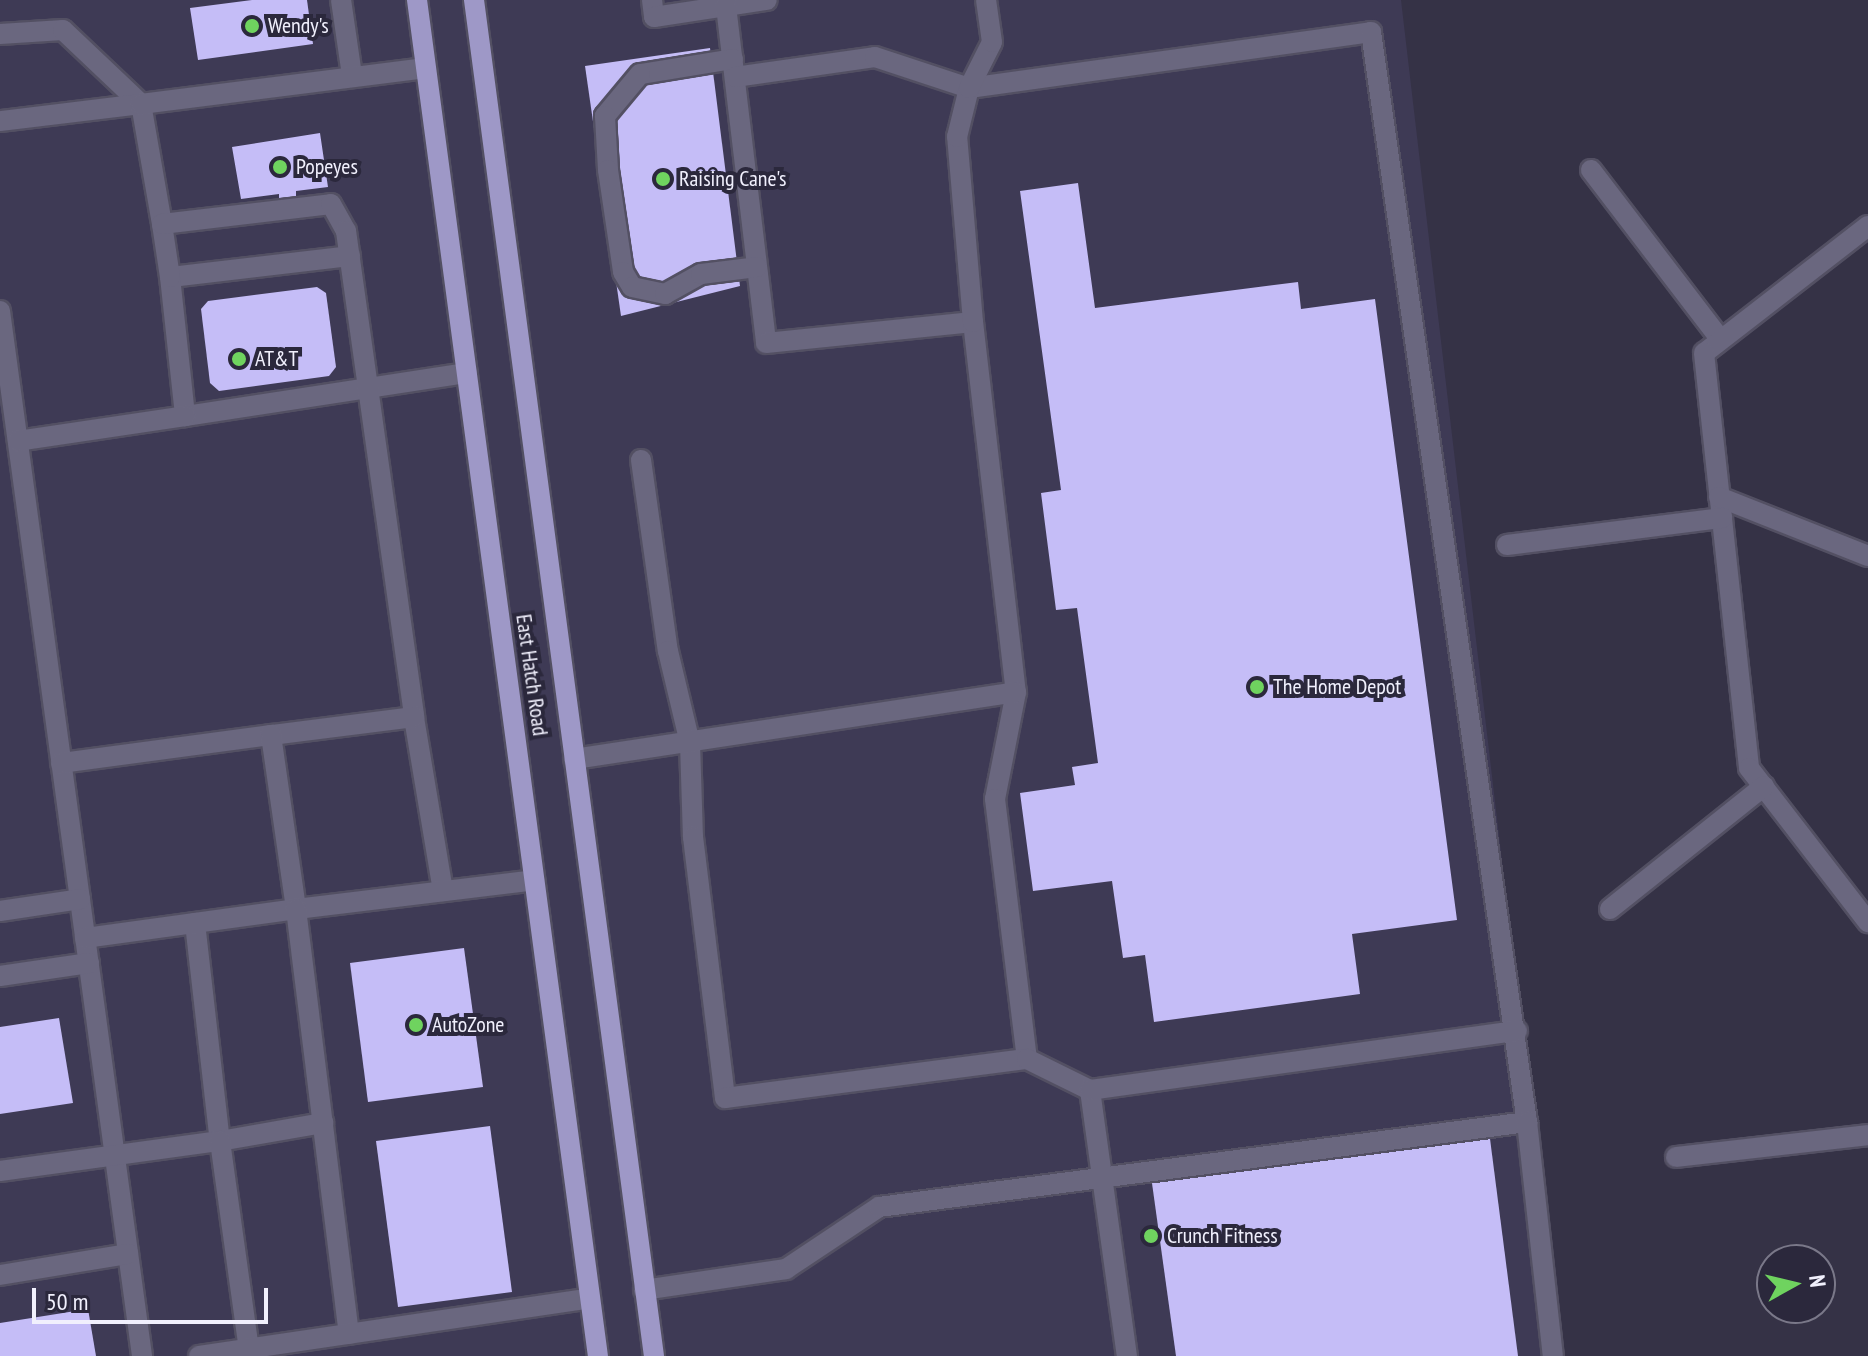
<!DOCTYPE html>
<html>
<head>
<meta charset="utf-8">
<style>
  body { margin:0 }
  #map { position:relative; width:1868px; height:1356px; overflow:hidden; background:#353246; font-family:"PT Sans Narrow",sans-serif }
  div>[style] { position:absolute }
  .built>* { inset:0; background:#3e3a55 }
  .building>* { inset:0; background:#c5bdf7 }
  .roads { filter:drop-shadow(2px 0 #535063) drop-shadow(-2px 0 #535063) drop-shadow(0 2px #535063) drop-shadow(0 -2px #535063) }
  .minor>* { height:20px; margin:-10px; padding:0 10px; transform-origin:10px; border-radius:10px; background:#6a677f }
  .major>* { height:20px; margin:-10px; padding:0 10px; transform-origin:10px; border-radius:10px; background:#9e98c7 }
  .dots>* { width:22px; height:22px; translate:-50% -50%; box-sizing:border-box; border:4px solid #2b283c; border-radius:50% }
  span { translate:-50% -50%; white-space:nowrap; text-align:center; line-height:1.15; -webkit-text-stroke:8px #2b283c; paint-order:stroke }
  .poi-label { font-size:22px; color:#f1f0fd }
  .left { translate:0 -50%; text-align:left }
  .street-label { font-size:22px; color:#f1f0fd }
  .north { position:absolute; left:1756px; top:1244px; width:80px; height:80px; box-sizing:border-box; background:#2b283c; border:2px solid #7a7889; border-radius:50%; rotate:82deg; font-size:22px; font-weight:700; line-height:32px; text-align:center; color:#f1f0fd }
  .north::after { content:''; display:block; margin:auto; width:28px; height:36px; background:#6fd35f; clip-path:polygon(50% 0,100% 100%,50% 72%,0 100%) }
  .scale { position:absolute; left:32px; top:1288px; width:236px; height:36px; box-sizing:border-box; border:4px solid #f1f0fd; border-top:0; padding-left:10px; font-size:24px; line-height:28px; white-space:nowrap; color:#f1f0fd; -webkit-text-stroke:6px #2b283c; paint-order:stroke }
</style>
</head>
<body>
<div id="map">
  <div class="built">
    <i style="clip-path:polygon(0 0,1401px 0,1560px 1356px,0 1356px)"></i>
  </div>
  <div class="building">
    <i style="clip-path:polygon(252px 0,307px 0,313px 44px,198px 60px,190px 8px)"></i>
    <i style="clip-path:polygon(710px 48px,740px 286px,621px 316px,585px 66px)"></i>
    <i style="clip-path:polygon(320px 133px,328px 187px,296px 191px,296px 201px,279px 204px,279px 194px,241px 199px,232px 147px)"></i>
    <i style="clip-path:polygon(1078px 183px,1095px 308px,1298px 282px,1301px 309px,1375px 299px,1457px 920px,1352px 934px,1360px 994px,1154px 1022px,1145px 955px,1123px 958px,1112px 881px,1033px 891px,1020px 793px,1075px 785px,1072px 767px,1098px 763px,1077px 608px,1056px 610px,1041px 493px,1061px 490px,1020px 191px)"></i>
    <i style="clip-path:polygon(317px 287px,326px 293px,336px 367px,329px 376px,219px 391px,210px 383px,201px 309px,208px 301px)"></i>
    <i style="clip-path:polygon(464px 948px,483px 1087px,368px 1102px,350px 963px)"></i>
    <i style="clip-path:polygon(59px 1018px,73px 1103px,0 1114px,0 1027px)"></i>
    <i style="clip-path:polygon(490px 1126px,512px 1292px,398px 1307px,376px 1141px)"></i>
    <i style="clip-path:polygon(1489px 1131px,1518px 1356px,1176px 1356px,1151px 1176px)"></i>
    <i style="clip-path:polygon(88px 1309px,96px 1356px,0 1356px,0 1323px)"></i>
  </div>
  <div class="roads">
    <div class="minor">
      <i style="left:341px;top:0;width:76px;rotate:81.7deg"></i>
      <i style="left:652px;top:0;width:17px;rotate:83deg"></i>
      <i style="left:654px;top:17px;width:114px;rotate:-8.6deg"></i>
      <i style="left:726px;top:6px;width:339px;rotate:83.2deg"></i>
      <i style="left:766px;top:343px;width:208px;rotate:-5.8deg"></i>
      <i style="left:973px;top:322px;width:372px;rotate:83.4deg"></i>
      <i style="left:1016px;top:692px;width:109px;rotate:101.1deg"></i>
      <i style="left:995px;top:799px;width:262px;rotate:83deg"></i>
      <i style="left:0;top:34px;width:63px;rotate:-3.6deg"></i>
      <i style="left:63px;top:30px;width:108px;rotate:43.5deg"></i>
      <i style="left:141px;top:104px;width:142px;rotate:173.1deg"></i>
      <i style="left:733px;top:59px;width:94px;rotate:170.8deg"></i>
      <i style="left:640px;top:74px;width:55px;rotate:129.8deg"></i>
      <i style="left:605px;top:116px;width:54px;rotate:86.8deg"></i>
      <i style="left:608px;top:170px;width:103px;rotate:81.6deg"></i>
      <i style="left:623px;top:272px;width:17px;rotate:59deg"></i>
      <i style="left:632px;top:287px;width:34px;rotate:12deg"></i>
      <i style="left:665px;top:294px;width:41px;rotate:-29.1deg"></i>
      <i style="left:701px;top:274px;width:56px;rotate:-7.1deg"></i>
      <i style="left:735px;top:77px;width:141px;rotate:-8.1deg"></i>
      <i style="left:875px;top:57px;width:99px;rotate:18.3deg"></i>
      <i style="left:969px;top:88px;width:406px;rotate:-7.9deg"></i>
      <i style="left:1371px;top:32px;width:1101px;rotate:81.86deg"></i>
      <i style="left:1591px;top:170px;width:213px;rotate:52.6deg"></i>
      <i style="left:162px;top:224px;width:122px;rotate:-99.9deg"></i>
      <i style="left:141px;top:104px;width:287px;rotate:-7.2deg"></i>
      <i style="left:1868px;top:226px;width:207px;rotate:142.2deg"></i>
      <i style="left:1704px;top:353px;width:417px;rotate:83.8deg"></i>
      <i style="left:1749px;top:768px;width:195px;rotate:52.3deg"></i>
      <i style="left:350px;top:256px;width:181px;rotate:173.3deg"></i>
      <i style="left:170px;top:277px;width:140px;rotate:83.8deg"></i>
      <i style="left:185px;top:416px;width:285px;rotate:-8.7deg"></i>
      <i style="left:170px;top:277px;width:54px;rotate:-98.6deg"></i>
      <i style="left:162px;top:224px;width:170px;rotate:-6.7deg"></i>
      <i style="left:331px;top:204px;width:31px;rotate:61deg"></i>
      <i style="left:346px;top:231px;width:491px;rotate:82deg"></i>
      <i style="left:0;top:311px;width:1055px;rotate:82.26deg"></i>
      <i style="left:973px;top:322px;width:186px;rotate:-94.9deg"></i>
      <i style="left:957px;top:137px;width:50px;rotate:-76.2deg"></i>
      <i style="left:969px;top:88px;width:51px;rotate:-63.4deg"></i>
      <i style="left:992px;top:42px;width:42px;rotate:-98.1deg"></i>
      <i style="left:18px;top:441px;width:169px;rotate:-8.5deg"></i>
      <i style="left:641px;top:460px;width:193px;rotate:82deg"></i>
      <i style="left:668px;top:651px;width:95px;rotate:76.6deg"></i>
      <i style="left:690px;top:743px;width:94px;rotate:88.2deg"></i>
      <i style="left:693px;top:837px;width:263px;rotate:83deg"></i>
      <i style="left:725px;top:1098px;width:305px;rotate:-7.4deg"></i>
      <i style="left:1027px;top:1059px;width:70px;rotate:26.2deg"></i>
      <i style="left:1090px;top:1090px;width:269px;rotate:82.1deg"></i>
      <i style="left:1719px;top:497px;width:160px;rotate:21.6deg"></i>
      <i style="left:1507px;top:545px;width:217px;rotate:-7.2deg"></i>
      <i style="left:574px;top:759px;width:447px;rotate:-8.6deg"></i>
      <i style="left:61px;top:763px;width:212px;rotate:-7.6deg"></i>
      <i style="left:443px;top:891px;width:176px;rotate:-99.5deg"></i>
      <i style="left:414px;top:717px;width:144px;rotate:172.8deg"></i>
      <i style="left:271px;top:735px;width:176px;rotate:81.8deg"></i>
      <i style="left:296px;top:909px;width:240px;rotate:-6.9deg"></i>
      <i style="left:1610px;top:909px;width:197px;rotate:-38.6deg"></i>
      <i style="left:0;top:911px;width:81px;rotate:-8.5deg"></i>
      <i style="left:195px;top:923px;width:219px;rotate:83.5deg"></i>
      <i style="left:220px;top:1141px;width:105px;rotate:-9.9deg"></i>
      <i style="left:85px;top:938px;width:213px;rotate:-7.8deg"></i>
      <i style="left:296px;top:909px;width:428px;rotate:82.9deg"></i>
      <i style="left:0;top:976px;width:90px;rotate:-8.3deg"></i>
      <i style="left:1090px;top:1090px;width:431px;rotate:-7.9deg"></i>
      <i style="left:1676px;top:1157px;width:193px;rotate:-6.5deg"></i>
      <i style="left:0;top:1171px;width:222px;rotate:-7.8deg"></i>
      <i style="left:220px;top:1141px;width:210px;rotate:82.1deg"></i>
      <i style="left:0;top:1275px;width:130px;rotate:-9.3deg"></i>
      <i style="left:644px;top:1290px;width:144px;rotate:-8.4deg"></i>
      <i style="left:786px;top:1269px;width:112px;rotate:-33.7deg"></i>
      <i style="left:879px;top:1207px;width:654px;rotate:-7.47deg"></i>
      <i style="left:1527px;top:1122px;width:235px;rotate:83.7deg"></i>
      <i style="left:199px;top:1356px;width:395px;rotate:-8.4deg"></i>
    </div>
    <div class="major">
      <i style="left:417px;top:0;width:1368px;rotate:82.4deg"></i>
      <i style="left:474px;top:0;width:1368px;rotate:82.44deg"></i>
    </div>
  </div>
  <div class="dots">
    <i style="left:252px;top:26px;background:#6fd35f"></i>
    <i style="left:280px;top:167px;background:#6fd35f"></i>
    <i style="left:663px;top:179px;background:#6fd35f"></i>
    <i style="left:239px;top:359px;background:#6fd35f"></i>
    <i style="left:1257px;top:687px;background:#6fd35f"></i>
    <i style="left:416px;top:1025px;background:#6fd35f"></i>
    <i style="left:1151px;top:1236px;background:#6fd35f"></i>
  </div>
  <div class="poi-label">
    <span class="left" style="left:268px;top:26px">Wendy's</span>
    <span class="left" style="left:296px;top:167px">Popeyes</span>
    <span class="left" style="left:679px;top:179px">Raising Cane's</span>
    <span class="left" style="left:255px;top:359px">AT&amp;T</span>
    <span class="left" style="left:1273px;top:687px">The Home Depot</span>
    <span class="left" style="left:432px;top:1025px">AutoZone</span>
    <span class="left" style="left:1167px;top:1236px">Crunch Fitness</span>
  </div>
  <div class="street-label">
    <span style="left:532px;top:675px;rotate:82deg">East Hatch Road</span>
  </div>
  <div class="north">N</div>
  <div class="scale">50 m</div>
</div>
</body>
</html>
